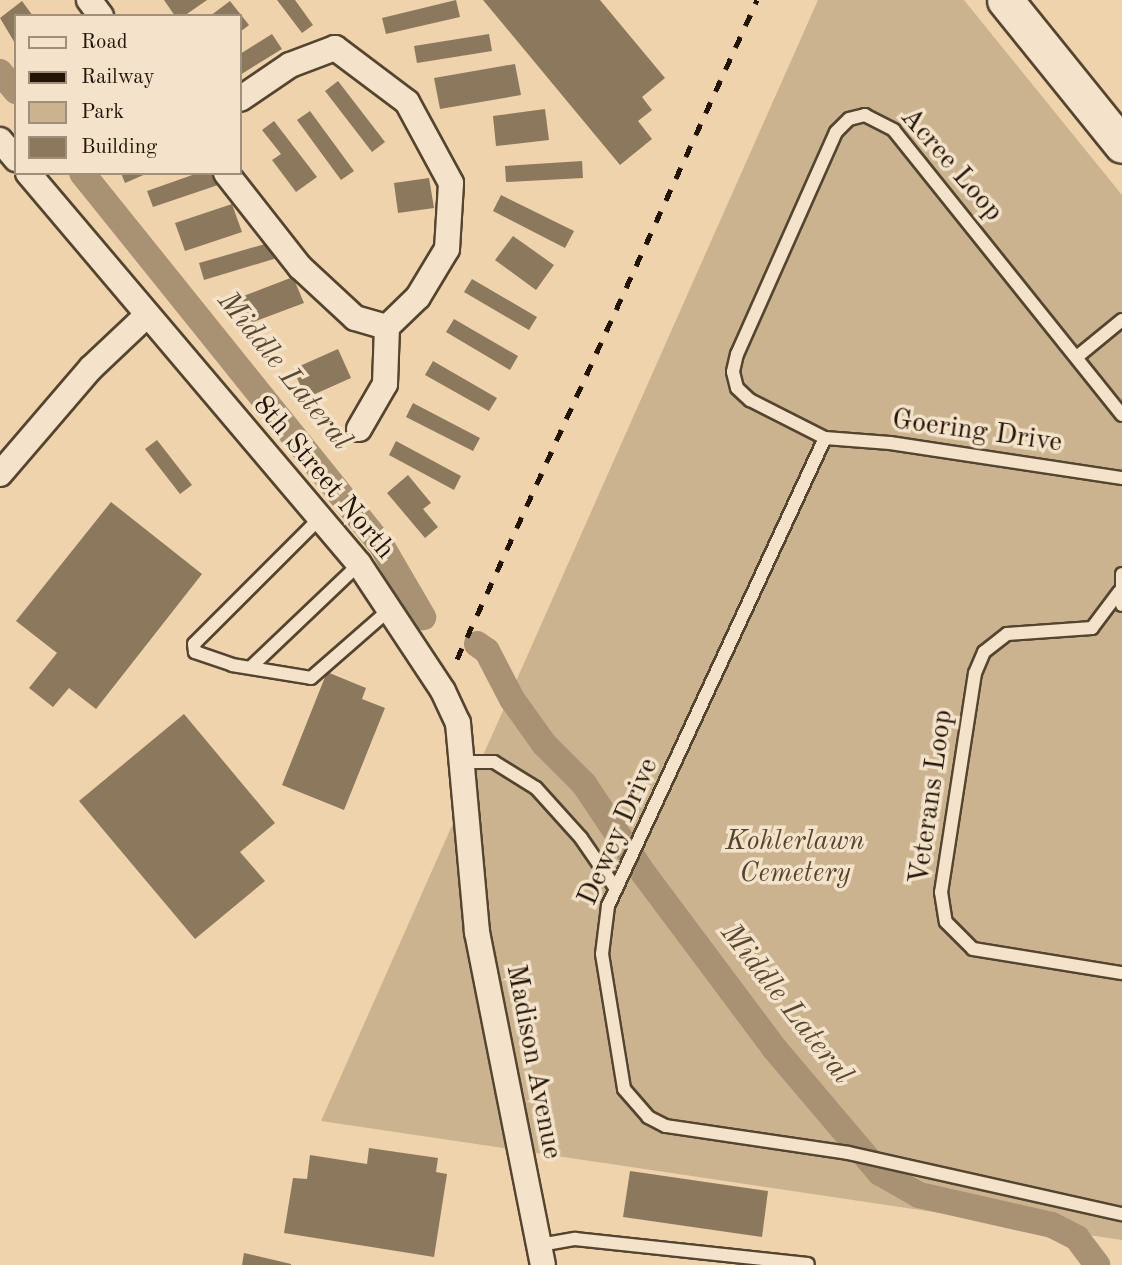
<!DOCTYPE html>
<html>
<head>
<meta charset="utf-8">
<style>
  body { margin:0 }
  #map { position:relative; width:1122px; height:1265px; overflow:hidden; background:#eed3ad; font-family:"Old Standard TT",serif }
  div>[style] { position:absolute }
  .green>* { inset:0; background:#cbb390 }
  .canal>* { height:26px; margin:-13px; padding:0 13px; transform-origin:13px; border-radius:13px; background:#a99274 }
  .building>* { inset:0; background:#8c785c }
  .roads { filter:drop-shadow(2px 0 #55442f) drop-shadow(-2px 0 #55442f) drop-shadow(0 2px #55442f) drop-shadow(0 -2px #55442f) }
  .lane>* { height:12px; margin:-6px; padding:0 6px; transform-origin:6px; border-radius:6px; background:#f4e2ca }
  .street>* { height:24px; margin:-12px; padding:0 12px; transform-origin:12px; border-radius:12px; background:#f4e2ca }
  .secondary>* { height:35px; margin:-17.5px; padding:0 17.5px; transform-origin:17.5px; border-radius:17.5px; background:#f4e2ca }
  .rail>* { height:5px; margin-top:-2.5px; transform-origin:0; background:repeating-linear-gradient(90deg,#221505 0 12px,transparent 0 24px) }
  span { translate:-50% -50%; white-space:nowrap; text-align:center; line-height:1.15; -webkit-text-stroke:7px #f4e2ca; paint-order:stroke }
  .street-label { font-size:28px; color:#221505 }
  .park-label { font-size:28px; color:#55442f; font-style:italic }
  .water-label { font-size:30px; color:#584731; font-style:italic }
  .legend { position:absolute; left:14px; top:14px; width:228px; height:161px; box-sizing:border-box; background:#f4e2ca; border:2px solid #a0907b; margin:0; padding:9px 12px; list-style:none; font-size:21px; color:#221505 }
  .legend li { display:flex; align-items:center; gap:14px; height:35px }
  .legend b { width:35px; border:2px solid #a0907b }
</style>
</head>
<body>
<div id="map">
  <div class="green">
    <i style="clip-path:polygon(818px 0,964px 0,1122px 195px,1122px 1240px,321px 1121px)"></i>
  </div>
  <div class="canal">
    <i style="left:0;top:72px;width:25px;rotate:50deg"></i>
    <i style="left:82px;top:173px;width:475px;rotate:51.2deg"></i>
    <i style="left:380px;top:543px;width:86px;rotate:59.8deg"></i>
    <i style="left:477px;top:644px;width:12px;rotate:35deg"></i>
    <i style="left:487px;top:651px;width:54px;rotate:62.5deg"></i>
    <i style="left:512px;top:699px;width:55px;rotate:54.6deg"></i>
    <i style="left:544px;top:744px;width:57px;rotate:45deg"></i>
    <i style="left:584px;top:784px;width:108px;rotate:56.3deg"></i>
    <i style="left:644px;top:874px;width:217px;rotate:53.2deg"></i>
    <i style="left:774px;top:1048px;width:164px;rotate:49.7deg"></i>
    <i style="left:880px;top:1173px;width:45px;rotate:29.4deg"></i>
    <i style="left:919px;top:1195px;width:136px;rotate:12.7deg"></i>
    <i style="left:1052px;top:1225px;width:28px;rotate:27deg"></i>
    <i style="left:1077px;top:1238px;width:34px;rotate:53deg"></i>
  </div>
  <div class="building">
    <i style="clip-path:polygon(164px 0,207px 0,184px 16px,175px 16px)"></i>
    <i style="clip-path:polygon(277px 0,295px 0,313px 25px,302px 33px)"></i>
    <i style="clip-path:polygon(456px 0,460px 17px,386px 34px,382px 18px)"></i>
    <i style="clip-path:polygon(483px 0,600px 0,665px 78px,642px 97px,652px 110px,638px 121px,652px 139px,620px 165px)"></i>
    <i style="clip-path:polygon(22px 1px,33px 16px,16px 16px,16px 45px,0 18px)"></i>
    <i style="clip-path:polygon(230px 1px,249px 25px,240px 32px,240px 16px,210px 16px)"></i>
    <i style="clip-path:polygon(272px 34px,282px 49px,240px 75px,240px 54px)"></i>
    <i style="clip-path:polygon(489px 34px,492px 51px,417px 63px,414px 46px)"></i>
    <i style="clip-path:polygon(515px 64px,521px 95px,440px 109px,434px 78px)"></i>
    <i style="clip-path:polygon(338px 81px,385px 142px,372px 152px,325px 91px)"></i>
    <i style="clip-path:polygon(545px 109px,549px 140px,496px 146px,493px 116px)"></i>
    <i style="clip-path:polygon(310px 111px,354px 171px,341px 180px,297px 120px)"></i>
    <i style="clip-path:polygon(274px 121px,317px 177px,296px 192px,272px 160px,281px 154px,262px 130px)"></i>
    <i style="clip-path:polygon(582px 161px,583px 178px,506px 182px,505px 166px)"></i>
    <i style="clip-path:polygon(121px 173px,148px 173px,125px 183px)"></i>
    <i style="clip-path:polygon(198px 173px,214px 173px,218px 185px,153px 207px,147px 191px)"></i>
    <i style="clip-path:polygon(429px 178px,434px 208px,398px 213px,394px 183px)"></i>
    <i style="clip-path:polygon(501px 195px,574px 231px,565px 248px,493px 211px)"></i>
    <i style="clip-path:polygon(232px 204px,242px 232px,185px 251px,175px 223px)"></i>
    <i style="clip-path:polygon(513px 236px,554px 265px,536px 290px,495px 260px)"></i>
    <i style="clip-path:polygon(272px 242px,277px 258px,204px 280px,199px 263px)"></i>
    <i style="clip-path:polygon(293px 277px,304px 303px,243px 326px,233px 300px)"></i>
    <i style="clip-path:polygon(472px 279px,537px 317px,529px 330px,464px 292px)"></i>
    <i style="clip-path:polygon(454px 319px,518px 356px,510px 370px,446px 332px)"></i>
    <i style="clip-path:polygon(338px 349px,351px 378px,306px 398px,293px 369px)"></i>
    <i style="clip-path:polygon(433px 361px,497px 398px,489px 411px,425px 375px)"></i>
    <i style="clip-path:polygon(413px 403px,480px 438px,473px 451px,406px 417px)"></i>
    <i style="clip-path:polygon(157px 440px,192px 485px,180px 494px,145px 449px)"></i>
    <i style="clip-path:polygon(396px 441px,461px 476px,454px 490px,389px 455px)"></i>
    <i style="clip-path:polygon(408px 475px,431px 503px,423px 509px,438px 527px,425px 538px,387px 493px)"></i>
    <i style="clip-path:polygon(111px 502px,202px 574px,96px 709px,69px 688px,53px 707px,29px 688px,57px 653px,16px 621px)"></i>
    <i style="clip-path:polygon(327px 672px,366px 688px,362px 699px,385px 708px,344px 810px,282px 785px)"></i>
    <i style="clip-path:polygon(184px 714px,275px 823px,240px 852px,265px 881px,195px 939px,79px 801px)"></i>
    <i style="clip-path:polygon(369px 1148px,438px 1158px,436px 1172px,447px 1174px,434px 1257px,284px 1233px,293px 1178px,307px 1179px,310px 1155px,367px 1164px)"></i>
    <i style="clip-path:polygon(630px 1171px,768px 1191px,762px 1237px,623px 1217px)"></i>
    <i style="clip-path:polygon(244px 1253px,291px 1264px,291px 1265px,242px 1265px)"></i>
  </div>
  <div class="roads">
    <div class="lane">
      <i style="left:1078px;top:356px;width:57px;rotate:-39.3deg"></i>
      <i style="left:1122px;top:415px;width:365px;rotate:-128.7deg"></i>
      <i style="left:894px;top:130px;width:33px;rotate:-153deg"></i>
      <i style="left:865px;top:115px;width:16px;rotate:166deg"></i>
      <i style="left:849px;top:119px;width:18px;rotate:135deg"></i>
      <i style="left:836px;top:132px;width:243px;rotate:114deg"></i>
      <i style="left:737px;top:354px;width:18px;rotate:103deg"></i>
      <i style="left:733px;top:372px;width:16px;rotate:76deg"></i>
      <i style="left:737px;top:388px;width:18px;rotate:43deg"></i>
      <i style="left:750px;top:400px;width:84px;rotate:26.9deg"></i>
      <i style="left:825px;top:438px;width:65px;rotate:4.4deg"></i>
      <i style="left:890px;top:443px;width:235px;rotate:8.6deg"></i>
      <i style="left:825px;top:438px;width:516px;rotate:114.88deg"></i>
      <i style="left:608px;top:906px;width:48px;rotate:97.1deg"></i>
      <i style="left:602px;top:954px;width:137px;rotate:80.7deg"></i>
      <i style="left:624px;top:1089px;width:37px;rotate:49deg"></i>
      <i style="left:648px;top:1117px;width:20px;rotate:27deg"></i>
      <i style="left:666px;top:1126px;width:184px;rotate:8.4deg"></i>
      <i style="left:848px;top:1153px;width:281px;rotate:12.6deg"></i>
      <i style="left:320px;top:518px;width:178px;rotate:135deg"></i>
      <i style="left:194px;top:644px;width:8px;rotate:83deg"></i>
      <i style="left:195px;top:652px;width:39px;rotate:19deg"></i>
      <i style="left:232px;top:665px;width:80px;rotate:9.3deg"></i>
      <i style="left:311px;top:678px;width:103px;rotate:-41.1deg"></i>
      <i style="left:1122px;top:574px;width:31px;rotate:90deg"></i>
      <i style="left:1119px;top:592px;width:45px;rotate:126.9deg"></i>
      <i style="left:1092px;top:628px;width:85px;rotate:176deg"></i>
      <i style="left:1007px;top:634px;width:29px;rotate:142deg"></i>
      <i style="left:984px;top:652px;width:23px;rotate:113deg"></i>
      <i style="left:975px;top:673px;width:222px;rotate:98.8deg"></i>
      <i style="left:941px;top:892px;width:30px;rotate:81deg"></i>
      <i style="left:946px;top:922px;width:38px;rotate:45deg"></i>
      <i style="left:973px;top:949px;width:151px;rotate:9.2deg"></i>
      <i style="left:251px;top:667px;width:149px;rotate:-43.6deg"></i>
      <i style="left:464px;top:762px;width:30px"></i>
      <i style="left:494px;top:762px;width:49px;rotate:31.8deg"></i>
      <i style="left:536px;top:788px;width:67px;rotate:48deg"></i>
      <i style="left:581px;top:838px;width:62px;rotate:55.5deg"></i>
      <i style="left:540px;top:1245px;width:36px;rotate:-10deg"></i>
      <i style="left:575px;top:1239px;width:234px;rotate:6.1deg"></i>
    </div>
    <div class="street">
      <i style="left:89px;top:0;width:20px;rotate:53deg"></i>
      <i style="left:0;top:140px;width:25px;rotate:50deg"></i>
      <i style="left:28px;top:173px;width:512px;rotate:49.75deg"></i>
      <i style="left:359px;top:564px;width:152px;rotate:56.5deg"></i>
      <i style="left:443px;top:691px;width:35px;rotate:65deg"></i>
      <i style="left:458px;top:723px;width:210px;rotate:84.8deg"></i>
      <i style="left:477px;top:932px;width:339px;rotate:78.8deg"></i>
      <i style="left:226px;top:173px;width:120px;rotate:51.8deg"></i>
      <i style="left:300px;top:267px;width:75px;rotate:42.8deg"></i>
      <i style="left:355px;top:318px;width:33px;rotate:16deg"></i>
      <i style="left:387px;top:327px;width:43px;rotate:-44.1deg"></i>
      <i style="left:418px;top:297px;width:56px;rotate:-58.9deg"></i>
      <i style="left:447px;top:249px;width:66px;rotate:-86.5deg"></i>
      <i style="left:451px;top:183px;width:92px;rotate:-118.5deg"></i>
      <i style="left:407px;top:102px;width:90px;rotate:-143.1deg"></i>
      <i style="left:335px;top:48px;width:48px;rotate:159.3deg"></i>
      <i style="left:290px;top:65px;width:60px;rotate:145.8deg"></i>
      <i style="left:359px;top:429px;width:52px;rotate:-60deg"></i>
      <i style="left:385px;top:384px;width:57px;rotate:-88deg"></i>
      <i style="left:0;top:474px;width:140px;rotate:-49.4deg"></i>
      <i style="left:91px;top:368px;width:77px;rotate:-43.4deg"></i>
    </div>
    <div class="secondary">
      <i style="left:1005px;top:0;width:186px;rotate:51.1deg"></i>
    </div>
  </div>
  <div class="rail">
    <i style="left:457px;top:659px;width:724px;rotate:-65.52deg"></i>
  </div>
  <div class="street-label">
    <span style="left:951px;top:165px;rotate:49deg">Acree Loop</span>
    <span style="left:977px;top:432px;rotate:8deg">Goering Drive</span>
    <span style="left:323px;top:478px;rotate:50deg">8th Street North</span>
    <span style="left:932px;top:797px;rotate:-82deg">Veterans Loop</span>
    <span style="left:619px;top:832px;rotate:-66deg">Dewey Drive</span>
    <span style="left:533px;top:1062px;rotate:79deg">Madison Avenue</span>
  </div>
  <div class="park-label">
    <span style="left:795px;top:858px">Kohlerlawn<br>Cemetery</span>
  </div>
  <div class="water-label">
    <span style="left:284px;top:371px;rotate:51deg">Middle Lateral</span>
    <span style="left:786px;top:1004px;rotate:52deg">Middle Lateral</span>
  </div>
  <ul class="legend">
  <li><b style="height:9px;background:#f4e2ca"></b>Road</li>
  <li><b style="height:9px;background:#221505"></b>Railway</li>
  <li><b style="height:19px;background:#cbb390"></b>Park</li>
  <li><b style="height:19px;background:#8c785c"></b>Building</li>
  </ul>
</div>
</body>
</html>
